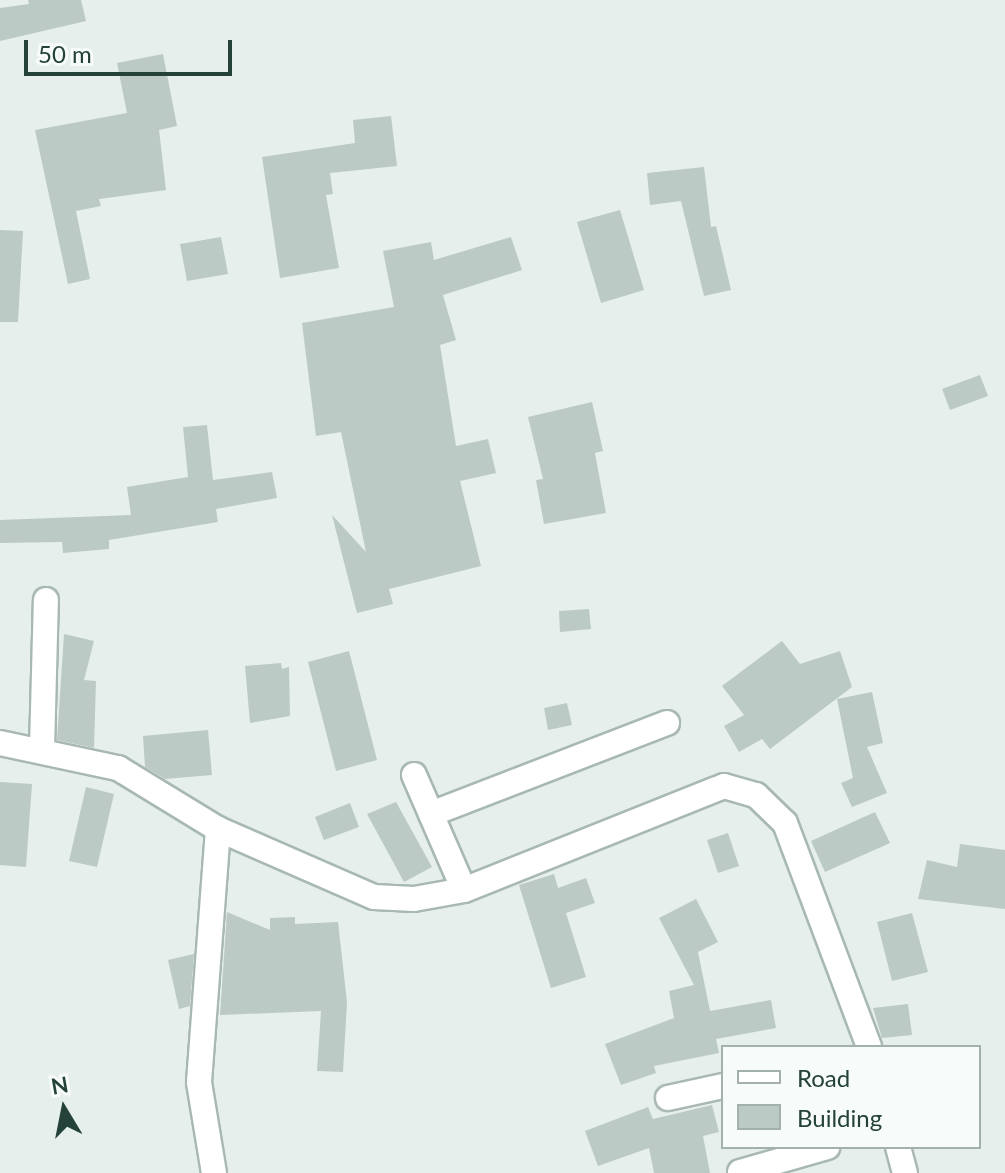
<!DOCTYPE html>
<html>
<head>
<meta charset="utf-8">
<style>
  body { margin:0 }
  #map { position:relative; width:1005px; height:1173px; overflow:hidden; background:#e6efeb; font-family:Lato,sans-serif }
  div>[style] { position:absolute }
  .building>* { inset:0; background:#bbcac4 }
  .roads { filter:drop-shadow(2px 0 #a8b8b2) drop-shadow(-2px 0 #a8b8b2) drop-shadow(0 2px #a8b8b2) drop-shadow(0 -2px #a8b8b2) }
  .minor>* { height:24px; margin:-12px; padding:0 12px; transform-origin:12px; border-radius:12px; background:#fff }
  span { translate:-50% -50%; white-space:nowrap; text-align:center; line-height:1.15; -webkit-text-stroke:8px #f7fbf9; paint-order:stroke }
  .legend { position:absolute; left:721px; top:1045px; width:260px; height:104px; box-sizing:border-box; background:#f7fbf9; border:2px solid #a3b1ad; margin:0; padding:10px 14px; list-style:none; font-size:24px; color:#24423a }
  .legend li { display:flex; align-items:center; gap:16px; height:40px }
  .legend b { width:40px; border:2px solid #a3b1ad }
  .north { position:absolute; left:24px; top:1069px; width:80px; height:80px; -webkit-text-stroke:6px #f7fbf9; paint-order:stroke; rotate:350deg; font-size:22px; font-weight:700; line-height:32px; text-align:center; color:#24423a }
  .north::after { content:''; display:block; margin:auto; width:28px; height:36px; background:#24423a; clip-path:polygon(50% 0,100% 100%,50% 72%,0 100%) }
  .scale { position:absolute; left:24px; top:40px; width:208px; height:36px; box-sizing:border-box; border:4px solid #24423a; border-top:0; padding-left:10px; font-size:24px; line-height:28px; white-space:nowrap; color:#24423a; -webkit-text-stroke:6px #f7fbf9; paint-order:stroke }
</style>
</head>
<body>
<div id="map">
  <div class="building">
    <i style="clip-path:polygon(28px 0,81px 0,86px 21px,0 41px,0 8px,29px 4px)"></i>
    <i style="clip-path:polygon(163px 54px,177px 126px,159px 130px,166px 190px,99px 199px,101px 206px,76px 211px,90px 279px,68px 284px,35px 130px,127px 113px,117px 63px)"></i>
    <i style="clip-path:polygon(391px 116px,397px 166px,330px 173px,333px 194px,326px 195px,339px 268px,280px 278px,262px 157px,355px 143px,353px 120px)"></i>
    <i style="clip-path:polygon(704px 167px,711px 227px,716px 226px,731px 290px,704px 296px,681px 201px,650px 205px,647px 173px)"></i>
    <i style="clip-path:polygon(620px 210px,644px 290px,601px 303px,577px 222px)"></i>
    <i style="clip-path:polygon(0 230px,23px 231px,18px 322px,0 322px)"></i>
    <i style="clip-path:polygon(221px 237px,228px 274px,187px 281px,180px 244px)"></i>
    <i style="clip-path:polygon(511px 237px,522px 270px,443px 295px,456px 340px,440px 345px,456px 446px,488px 439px,496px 473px,460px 481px,481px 566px,389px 589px,393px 604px,357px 613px,332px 515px,366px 552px,341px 432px,316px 436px,302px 323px,394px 307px,383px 251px,431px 242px,434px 260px)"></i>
    <i style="clip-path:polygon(980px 375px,988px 396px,950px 410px,942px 389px)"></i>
    <i style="clip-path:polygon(592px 402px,603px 451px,595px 453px,606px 513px,544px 524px,536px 480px,543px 479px,528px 417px)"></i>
    <i style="clip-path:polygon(207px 425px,213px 480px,272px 472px,277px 498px,216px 509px,218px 522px,109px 540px,109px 549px,63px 553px,62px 542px,0 543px,0 520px,131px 515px,127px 487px,188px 477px,183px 427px)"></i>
    <i style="clip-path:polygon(589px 609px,591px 629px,560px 632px,559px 611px)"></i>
    <i style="clip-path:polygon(64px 634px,94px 641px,84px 680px,96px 681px,94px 748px,57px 740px)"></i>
    <i style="clip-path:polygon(782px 641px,800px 664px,840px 651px,852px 687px,770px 749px,762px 739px,739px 752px,724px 726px,744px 715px,722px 686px)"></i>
    <i style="clip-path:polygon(349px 651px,377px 760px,336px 771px,308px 662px)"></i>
    <i style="clip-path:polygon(281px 663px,282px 669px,289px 667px,290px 716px,250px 723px,245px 666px)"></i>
    <i style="clip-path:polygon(872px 692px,883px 743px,867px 747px,887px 793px,852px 807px,841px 783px,853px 778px,837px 699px)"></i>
    <i style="clip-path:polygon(567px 703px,572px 725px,548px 730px,544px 708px)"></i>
    <i style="clip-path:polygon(208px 730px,212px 775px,165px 779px,145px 767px,143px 736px)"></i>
    <i style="clip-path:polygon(0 782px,32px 784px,26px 867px,0 865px)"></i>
    <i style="clip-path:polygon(86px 787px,114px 794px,97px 867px,69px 861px)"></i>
    <i style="clip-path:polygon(396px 802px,432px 867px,404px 882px,367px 814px)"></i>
    <i style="clip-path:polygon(350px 803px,359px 827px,324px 840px,315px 817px)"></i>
    <i style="clip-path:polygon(875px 812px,890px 843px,825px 872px,811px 841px)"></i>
    <i style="clip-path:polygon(728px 833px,739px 866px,718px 873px,707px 840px)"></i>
    <i style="clip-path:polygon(960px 844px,1005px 850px,1005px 909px,918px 899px,927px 860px,957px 867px)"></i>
    <i style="clip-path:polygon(554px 874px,558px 888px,586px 878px,595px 903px,566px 913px,586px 977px,551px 988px,519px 885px)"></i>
    <i style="clip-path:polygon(696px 899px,718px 942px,698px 952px,710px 1011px,771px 1000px,776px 1028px,716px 1039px,719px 1053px,654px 1066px,656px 1073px,621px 1085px,605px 1044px,674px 1018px,669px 991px,694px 985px,659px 918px)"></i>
    <i style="clip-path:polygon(227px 912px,270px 930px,270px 918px,295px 917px,295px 924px,338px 922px,347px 1002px,343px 1072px,317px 1071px,321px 1011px,220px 1015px)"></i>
    <i style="clip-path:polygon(912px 913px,928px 972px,892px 981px,877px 922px)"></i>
    <i style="clip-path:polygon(194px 954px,190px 1006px,179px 1009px,168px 960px)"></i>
    <i style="clip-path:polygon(908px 1004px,912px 1035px,882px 1038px,873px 1008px)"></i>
    <i style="clip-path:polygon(712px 1105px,719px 1132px,703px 1136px,710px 1173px,654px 1173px,649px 1148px,598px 1166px,585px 1131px,648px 1107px,653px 1119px)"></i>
  </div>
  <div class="roads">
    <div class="minor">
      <i style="left:0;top:743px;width:121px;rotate:12deg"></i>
      <i style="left:118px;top:768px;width:117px;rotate:31.4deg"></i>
      <i style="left:218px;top:829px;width:170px;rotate:23.6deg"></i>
      <i style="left:374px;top:897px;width:40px;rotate:2.9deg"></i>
      <i style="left:414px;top:899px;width:51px;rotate:-10.2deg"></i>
      <i style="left:464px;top:890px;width:280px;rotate:-21.8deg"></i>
      <i style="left:724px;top:786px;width:33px;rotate:16deg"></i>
      <i style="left:756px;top:795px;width:40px;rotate:44deg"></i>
      <i style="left:785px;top:823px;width:239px;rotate:69.4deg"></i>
      <i style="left:42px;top:749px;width:149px;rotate:-88.5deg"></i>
      <i style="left:414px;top:775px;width:125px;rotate:66.5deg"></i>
      <i style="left:431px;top:814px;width:253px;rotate:-21.1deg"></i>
      <i style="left:668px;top:1098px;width:56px;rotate:-12.3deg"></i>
      <i style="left:898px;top:1147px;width:27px;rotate:75deg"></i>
      <i style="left:740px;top:1172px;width:91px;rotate:-16deg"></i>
      <i style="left:214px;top:1173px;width:92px;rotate:-99.4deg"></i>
      <i style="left:199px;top:1082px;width:254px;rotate:-85.7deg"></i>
    </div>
  </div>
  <ul class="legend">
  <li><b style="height:10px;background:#fff"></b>Road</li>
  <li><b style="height:22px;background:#bbcac4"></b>Building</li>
  </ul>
  <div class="north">N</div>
  <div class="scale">50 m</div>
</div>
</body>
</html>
